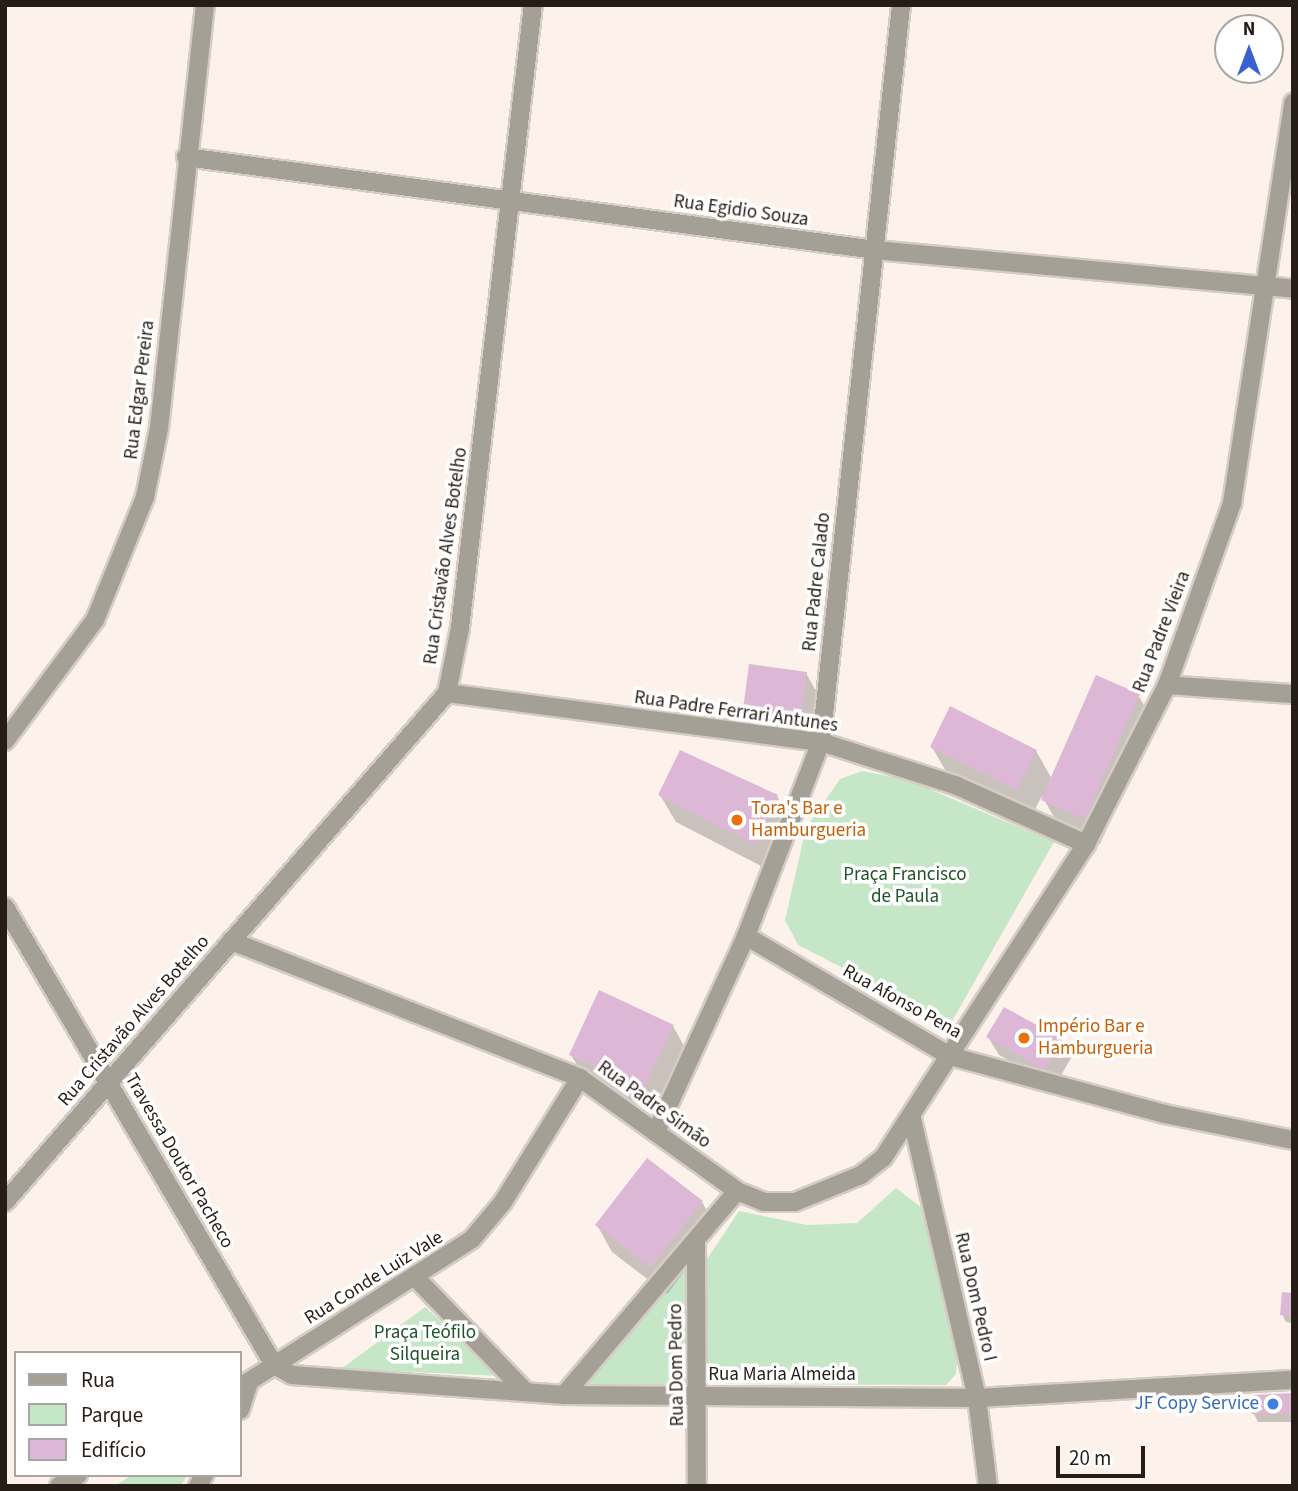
<!DOCTYPE html>
<html>
<head>
<meta charset="utf-8">
<style>
  body { margin:0 }
  #map { position:relative; width:1298px; height:1491px; overflow:hidden; background:#fcf2eb; font-family:"Source Sans 3",sans-serif }
  div>[style] { position:absolute }
  .green>* { inset:0; background:#c5e7c8 }
  .shadow>* { inset:0; background:#0003 }
  .building>* { inset:0; background:#ddb8d6 }
  .roads { filter:drop-shadow(2px 0 #d5ccc5) drop-shadow(-2px 0 #d5ccc5) drop-shadow(0 2px #d5ccc5) drop-shadow(0 -2px #d5ccc5) }
  .minor>* { height:18px; margin:-9px; padding:0 9px; transform-origin:9px; border-radius:9px; background:#a5a095 }
  .dots>* { width:19px; height:19px; translate:-50% -50%; box-sizing:border-box; border:4px solid #fff; border-radius:50% }
  span { translate:-50% -50%; white-space:nowrap; text-align:center; line-height:1.15; -webkit-text-stroke:7px #fff; paint-order:stroke }
  .street-label { font-size:19px; color:#261d17 }
  .food-label { font-size:19px; color:#c56008 }
  .left { translate:0 -50%; text-align:left }
  .park-label { font-size:19px; color:#20532a }
  .shop-label { font-size:19px; color:#366cbe }
  .right { translate:-100% -50%; text-align:right }
  .frame { position:absolute; inset:0; border:7px solid #261d17; pointer-events:none }
  .legend { position:absolute; left:14px; top:1351px; width:228px; height:126px; box-sizing:border-box; background:#fff; border:2px solid #a8a5a2; margin:0; padding:9px 12px; list-style:none; font-size:21px; color:#261d17 }
  .legend li { display:flex; align-items:center; gap:14px; height:35px }
  .legend b { width:35px; border:2px solid #a8a5a2 }
  .north { position:absolute; left:1214px; top:14px; width:70px; height:70px; box-sizing:border-box; background:#fff; border:2px solid #a8a5a2; border-radius:50%; rotate:0deg; font-size:19px; font-weight:700; line-height:28px; text-align:center; color:#261d17 }
  .north::after { content:''; display:block; margin:auto; width:24px; height:32px; background:#3960d1; clip-path:polygon(50% 0,100% 100%,50% 72%,0 100%) }
  .scale { position:absolute; left:1056px; top:1446px; width:89px; height:32px; box-sizing:border-box; border:4px solid #261d17; border-top:0; padding-left:9px; font-size:21px; line-height:24px; white-space:nowrap; color:#261d17; -webkit-text-stroke:5px #fff; paint-order:stroke }
</style>
</head>
<body>
<div id="map">
  <div class="green">
    <i style="clip-path:polygon(862px 771px,908px 780px,1054px 842px,951px 1023px,798px 945px,785px 920px,806px 828px,840px 779px)"></i>
    <i style="clip-path:polygon(896px 1188px,921px 1207px,958px 1350px,956px 1374px,946px 1385px,725px 1384px,707px 1374px,707px 1259px,739px 1211px,807px 1225px,857px 1223px)"></i>
    <i style="clip-path:polygon(687px 1268px,691px 1384px,587px 1384px)"></i>
    <i style="clip-path:polygon(425px 1307px,503px 1376px,341px 1369px)"></i>
    <i style="clip-path:polygon(132px 1475px,187px 1475px,181px 1486px,115px 1486px)"></i>
  </div>
  <div class="shadow">
    <i style="clip-path:polygon(806px 673px,816px 691px,809px 748px,753px 741px)"></i>
    <i style="clip-path:polygon(1138px 695px,1154px 722px,1100px 844px,1059px 826px,1042px 796px,1032px 815px,947px 773px,932px 747px,1036px 751px,1052px 779px)"></i>
    <i style="clip-path:polygon(660px 795px,777px 796px,792px 823px,771px 871px,676px 822px)"></i>
    <i style="clip-path:polygon(673px 1026px,688px 1053px,659px 1114px,587px 1081px,571px 1055px)"></i>
    <i style="clip-path:polygon(988px 1037px,1061px 1040px,1071px 1058px,1055px 1086px,999px 1055px)"></i>
    <i style="clip-path:polygon(647px 1161px,702px 1202px,717px 1229px,667px 1294px,612px 1252px,597px 1225px)"></i>
    <i style="clip-path:polygon(1293px 1295px,1293px 1323px,1286px 1322px,1282px 1314px)"></i>
    <i style="clip-path:polygon(1293px 1394px,1293px 1422px,1258px 1422px,1254px 1414px)"></i>
  </div>
  <div class="building">
    <i style="clip-path:polygon(749px 664px,807px 672px,799px 731px,741px 724px)"></i>
    <i style="clip-path:polygon(1096px 675px,1140px 694px,1085px 819px,1041px 800px)"></i>
    <i style="clip-path:polygon(950px 706px,1037px 750px,1017px 790px,930px 747px)"></i>
    <i style="clip-path:polygon(680px 750px,778px 795px,756px 845px,658px 795px)"></i>
    <i style="clip-path:polygon(599px 990px,674px 1025px,644px 1089px,569px 1055px)"></i>
    <i style="clip-path:polygon(1004px 1007px,1062px 1039px,1044px 1070px,986px 1037px)"></i>
    <i style="clip-path:polygon(647px 1158px,703px 1201px,651px 1268px,595px 1225px)"></i>
    <i style="clip-path:polygon(1282px 1292px,1293px 1293px,1293px 1316px,1280px 1315px)"></i>
    <i style="clip-path:polygon(1293px 1393px,1293px 1414px,1252px 1414px,1253px 1395px)"></i>
  </div>
  <div class="roads">
    <div class="minor">
      <i style="left:186px;top:157px;width:696px;rotate:7.68deg"></i>
      <i style="left:876px;top:250px;width:419px;rotate:5.3deg"></i>
      <i style="left:1167px;top:685px;width:126px;rotate:4.1deg"></i>
      <i style="left:447px;top:693px;width:377px;rotate:7.5deg"></i>
      <i style="left:821px;top:742px;width:141px;rotate:17.8deg"></i>
      <i style="left:955px;top:785px;width:144px;rotate:24.2deg"></i>
      <i style="left:5px;top:741px;width:151px;rotate:-53.4deg"></i>
      <i style="left:95px;top:620px;width:133px;rotate:-67.9deg"></i>
      <i style="left:145px;top:497px;width:70px;rotate:-78.5deg"></i>
      <i style="left:159px;top:428px;width:425px;rotate:-83.8deg"></i>
      <i style="left:5px;top:907px;width:531px;rotate:59.57deg"></i>
      <i style="left:274px;top:1365px;width:21px;rotate:29deg"></i>
      <i style="left:292px;top:1375px;width:273px;rotate:4.2deg"></i>
      <i style="left:564px;top:1395px;width:413px;rotate:0.4deg"></i>
      <i style="left:977px;top:1398px;width:317px;rotate:-3.3deg"></i>
      <i style="left:746px;top:936px;width:237px;rotate:30.5deg"></i>
      <i style="left:950px;top:1056px;width:223px;rotate:15.1deg"></i>
      <i style="left:1165px;top:1114px;width:131px;rotate:11.5deg"></i>
      <i style="left:231px;top:941px;width:375px;rotate:21.4deg"></i>
      <i style="left:580px;top:1078px;width:193px;rotate:35.7deg"></i>
      <i style="left:737px;top:1191px;width:29px;rotate:22deg"></i>
      <i style="left:764px;top:1202px;width:31px"></i>
      <i style="left:795px;top:1202px;width:71px;rotate:-22.2deg"></i>
      <i style="left:861px;top:1175px;width:28px;rotate:-38deg"></i>
      <i style="left:883px;top:1158px;width:374px;rotate:-57.1deg"></i>
      <i style="left:1086px;top:844px;width:178px;rotate:-63deg"></i>
      <i style="left:1167px;top:685px;width:193px;rotate:-70.3deg"></i>
      <i style="left:1232px;top:503px;width:405px;rotate:-81.3deg"></i>
      <i style="left:912px;top:1119px;width:286px;rotate:76.9deg"></i>
      <i style="left:977px;top:1398px;width:89px;rotate:82.9deg"></i>
      <i style="left:656px;top:1132px;width:216px;rotate:-65.3deg"></i>
      <i style="left:746px;top:936px;width:208px;rotate:-68.9deg"></i>
      <i style="left:821px;top:742px;width:741px;rotate:-83.8deg"></i>
      <i style="left:5px;top:1202px;width:674px;rotate:-49.03deg"></i>
      <i style="left:447px;top:693px;width:66px;rotate:-78.7deg"></i>
      <i style="left:460px;top:628px;width:627px;rotate:-83.32deg"></i>
      <i style="left:696px;top:1244px;width:242px;rotate:89.8deg"></i>
      <i style="left:415px;top:1277px;width:158px;rotate:46deg"></i>
      <i style="left:240px;top:1387px;width:275px;rotate:-32.5deg"></i>
      <i style="left:472px;top:1239px;width:48px;rotate:-50deg"></i>
      <i style="left:503px;top:1202px;width:146px;rotate:-58.2deg"></i>
      <i style="left:564px;top:1395px;width:267px;rotate:-49.7deg"></i>
      <i style="left:240px;top:1410px;width:28px;rotate:-72deg"></i>
      <i style="left:59px;top:1486px;width:22px;rotate:-30deg"></i>
      <i style="left:198px;top:1486px;width:13px;rotate:-61deg"></i>
    </div>
  </div>
  <div class="dots">
    <i style="left:737px;top:820px;background:#e8710a"></i>
    <i style="left:1024px;top:1038px;background:#e8710a"></i>
    <i style="left:1273px;top:1404px;background:#3f7fe0"></i>
  </div>
  <div class="street-label">
    <span style="left:741px;top:211px;rotate:8deg">Rua Egidio Souza</span>
    <span style="left:140px;top:390px;rotate:-83deg">Rua Edgar Pereira</span>
    <span style="left:446px;top:556px;rotate:-82deg">Rua Cristavão Alves Botelho</span>
    <span style="left:817px;top:582px;rotate:-84deg">Rua Padre Calado</span>
    <span style="left:1162px;top:632px;rotate:-69deg">Rua Padre Vieira</span>
    <span style="left:736px;top:712px;rotate:8deg">Rua Padre Ferrari Antunes</span>
    <span style="left:902px;top:1002px;rotate:29deg">Rua Afonso Pena</span>
    <span style="left:134px;top:1021px;rotate:-49deg">Rua Cristavão Alves Botelho</span>
    <span style="left:654px;top:1105px;rotate:36deg">Rua Padre Simão</span>
    <span style="left:179px;top:1161px;rotate:60deg">Travessa Doutor Pacheco</span>
    <span style="left:374px;top:1278px;rotate:-32deg">Rua Conde Luiz Vale</span>
    <span style="left:975px;top:1297px;rotate:77deg">Rua Dom Pedro I</span>
    <span style="left:677px;top:1365px;rotate:-91deg">Rua Dom Pedro</span>
    <span style="left:782px;top:1375px">Rua Maria Almeida</span>
  </div>
  <div class="food-label">
    <span class="left" style="left:751px;top:820px">Tora's Bar e<br>Hamburgueria</span>
    <span class="left" style="left:1038px;top:1038px">Império Bar e<br>Hamburgueria</span>
  </div>
  <div class="park-label">
    <span style="left:905px;top:886px">Praça Francisco<br>de Paula</span>
    <span style="left:425px;top:1344px">Praça Teófilo<br>Silqueira</span>
  </div>
  <div class="shop-label">
    <span class="right" style="left:1259px;top:1404px">JF Copy Service</span>
  </div>
  <div class="frame"></div>
  <ul class="legend">
  <li><b style="height:9px;background:#a5a095"></b>Rua</li>
  <li><b style="height:19px;background:#c5e7c8"></b>Parque</li>
  <li><b style="height:19px;background:#ddb8d6"></b>Edifício</li>
  </ul>
  <div class="north">N</div>
  <div class="scale">20 m</div>
</div>
</body>
</html>
